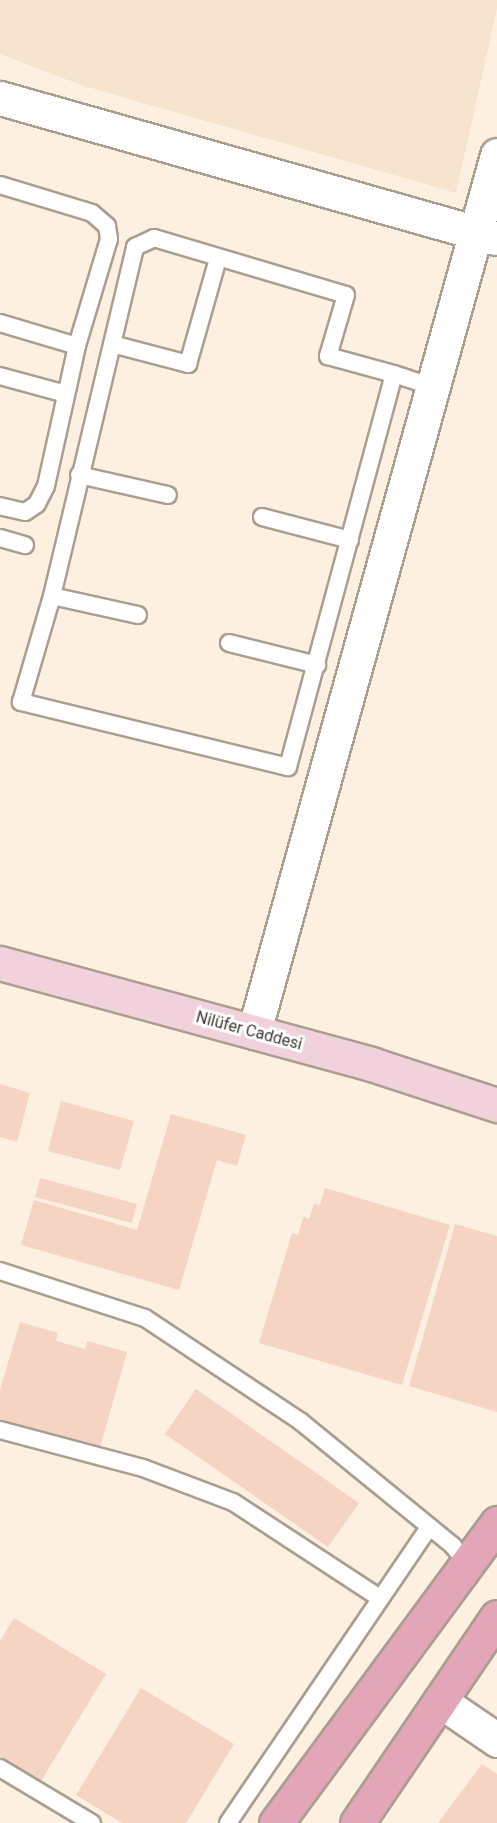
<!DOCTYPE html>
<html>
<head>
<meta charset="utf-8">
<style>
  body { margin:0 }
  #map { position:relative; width:497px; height:1823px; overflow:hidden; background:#fdf0e1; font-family:Roboto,sans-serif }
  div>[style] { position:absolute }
  .built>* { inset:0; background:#f6e4cf }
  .building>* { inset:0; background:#f5d4c4 }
  .roads { filter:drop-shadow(2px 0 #aa9e90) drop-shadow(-2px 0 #aa9e90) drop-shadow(0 2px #aa9e90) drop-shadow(0 -2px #aa9e90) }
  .lane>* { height:16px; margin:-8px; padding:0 8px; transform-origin:8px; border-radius:8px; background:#fff }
  .street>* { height:33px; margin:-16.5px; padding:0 16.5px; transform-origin:16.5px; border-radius:16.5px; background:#fff }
  .secondary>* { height:33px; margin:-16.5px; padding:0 16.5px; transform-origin:16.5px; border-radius:16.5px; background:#f1d2dc }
  .primary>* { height:33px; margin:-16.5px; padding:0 16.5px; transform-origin:16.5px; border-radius:16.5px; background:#e3a6b9 }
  span { translate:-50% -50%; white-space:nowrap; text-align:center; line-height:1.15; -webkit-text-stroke:6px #fff; paint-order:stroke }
  .street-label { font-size:16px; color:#3e3833 }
</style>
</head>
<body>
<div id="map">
  <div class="built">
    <i style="clip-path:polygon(0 0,497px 0,497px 8px,456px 193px,81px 85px,0 54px)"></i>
  </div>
  <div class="building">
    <i style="clip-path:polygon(0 1084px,30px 1093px,17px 1142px,0 1137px)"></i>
    <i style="clip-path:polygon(61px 1101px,134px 1121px,120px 1170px,48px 1151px)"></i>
    <i style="clip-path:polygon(171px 1114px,246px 1135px,237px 1166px,217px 1160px,179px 1290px,21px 1245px,34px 1200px,137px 1230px)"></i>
    <i style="clip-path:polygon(40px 1178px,137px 1204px,132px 1223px,35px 1197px)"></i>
    <i style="clip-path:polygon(325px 1188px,450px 1225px,402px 1385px,259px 1343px,292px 1233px,298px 1235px,303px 1217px,309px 1219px,314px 1204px,320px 1205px)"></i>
    <i style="clip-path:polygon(455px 1224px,497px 1236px,497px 1412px,409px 1386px)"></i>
    <i style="clip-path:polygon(20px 1322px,58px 1333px,56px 1341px,85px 1349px,87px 1341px,127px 1352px,99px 1451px,0 1423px,0 1390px)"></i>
    <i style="clip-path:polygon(196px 1389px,359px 1503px,328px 1547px,165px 1434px)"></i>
    <i style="clip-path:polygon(14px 1618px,106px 1674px,41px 1781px,0 1756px,0 1641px)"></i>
    <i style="clip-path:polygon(141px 1688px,234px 1744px,186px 1823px,122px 1823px,76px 1795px)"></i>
    <i style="clip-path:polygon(482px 1764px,497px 1774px,497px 1823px,438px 1823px)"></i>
  </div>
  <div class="roads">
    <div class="lane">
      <i style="left:0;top:185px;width:96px;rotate:16.9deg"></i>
      <i style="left:92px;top:213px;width:20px;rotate:41deg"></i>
      <i style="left:107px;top:226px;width:13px;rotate:81deg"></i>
      <i style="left:109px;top:239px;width:112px;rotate:106.7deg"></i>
      <i style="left:77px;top:346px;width:143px;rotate:102.5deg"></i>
      <i style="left:46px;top:486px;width:20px;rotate:117deg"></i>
      <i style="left:37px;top:504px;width:14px;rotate:146deg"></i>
      <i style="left:25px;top:512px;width:26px;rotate:-167deg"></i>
      <i style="left:0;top:323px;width:80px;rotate:16.6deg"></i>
      <i style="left:112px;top:344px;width:79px;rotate:14.7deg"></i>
      <i style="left:188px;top:364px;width:109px;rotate:-74.1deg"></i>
      <i style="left:394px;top:374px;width:407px;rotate:105.1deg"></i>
      <i style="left:288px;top:767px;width:275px;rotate:-166.3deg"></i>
      <i style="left:21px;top:702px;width:110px;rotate:-73.7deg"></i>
      <i style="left:52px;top:596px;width:359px;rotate:-76.6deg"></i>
      <i style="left:135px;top:247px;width:21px;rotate:-25deg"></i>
      <i style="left:154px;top:238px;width:200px;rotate:16.5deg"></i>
      <i style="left:346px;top:295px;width:64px;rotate:106.4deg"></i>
      <i style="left:328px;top:356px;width:68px;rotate:15.3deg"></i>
      <i style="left:394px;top:374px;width:13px;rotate:18deg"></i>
      <i style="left:406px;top:378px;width:26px;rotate:18deg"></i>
      <i style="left:0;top:376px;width:68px;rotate:15.3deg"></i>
      <i style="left:79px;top:475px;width:91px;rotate:12.7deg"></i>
      <i style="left:262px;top:517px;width:91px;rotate:14.6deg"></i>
      <i style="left:0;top:538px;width:26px;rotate:16deg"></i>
      <i style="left:52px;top:596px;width:88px;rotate:12.5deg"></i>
      <i style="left:229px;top:643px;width:91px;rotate:14deg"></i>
      <i style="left:0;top:1271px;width:152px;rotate:18deg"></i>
      <i style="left:145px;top:1318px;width:186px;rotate:33.6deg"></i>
      <i style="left:300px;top:1421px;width:198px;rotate:39.2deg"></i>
      <i style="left:453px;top:1546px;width:22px;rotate:51deg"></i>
      <i style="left:0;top:1430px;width:148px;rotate:14.9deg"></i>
      <i style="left:143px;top:1468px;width:96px;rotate:20.7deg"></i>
      <i style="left:233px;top:1502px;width:173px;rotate:33.2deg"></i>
      <i style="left:0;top:1768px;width:107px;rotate:30.9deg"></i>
      <i style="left:228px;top:1823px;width:358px;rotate:-55.8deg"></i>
    </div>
    <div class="street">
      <i style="left:0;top:98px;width:514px;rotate:15.79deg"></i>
      <i style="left:254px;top:1032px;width:910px;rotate:-74.51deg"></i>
      <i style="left:440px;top:1701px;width:69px;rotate:34.4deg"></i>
    </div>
    <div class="secondary">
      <i style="left:0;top:963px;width:385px;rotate:15.2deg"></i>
      <i style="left:371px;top:1064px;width:133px;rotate:18deg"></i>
    </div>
    <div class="primary">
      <i style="left:276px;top:1823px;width:373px;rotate:-53.6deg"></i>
      <i style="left:357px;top:1823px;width:249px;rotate:-55.8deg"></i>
    </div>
  </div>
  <div class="street-label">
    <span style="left:249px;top:1031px;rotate:15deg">Nilüfer Caddesi</span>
  </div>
</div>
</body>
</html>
